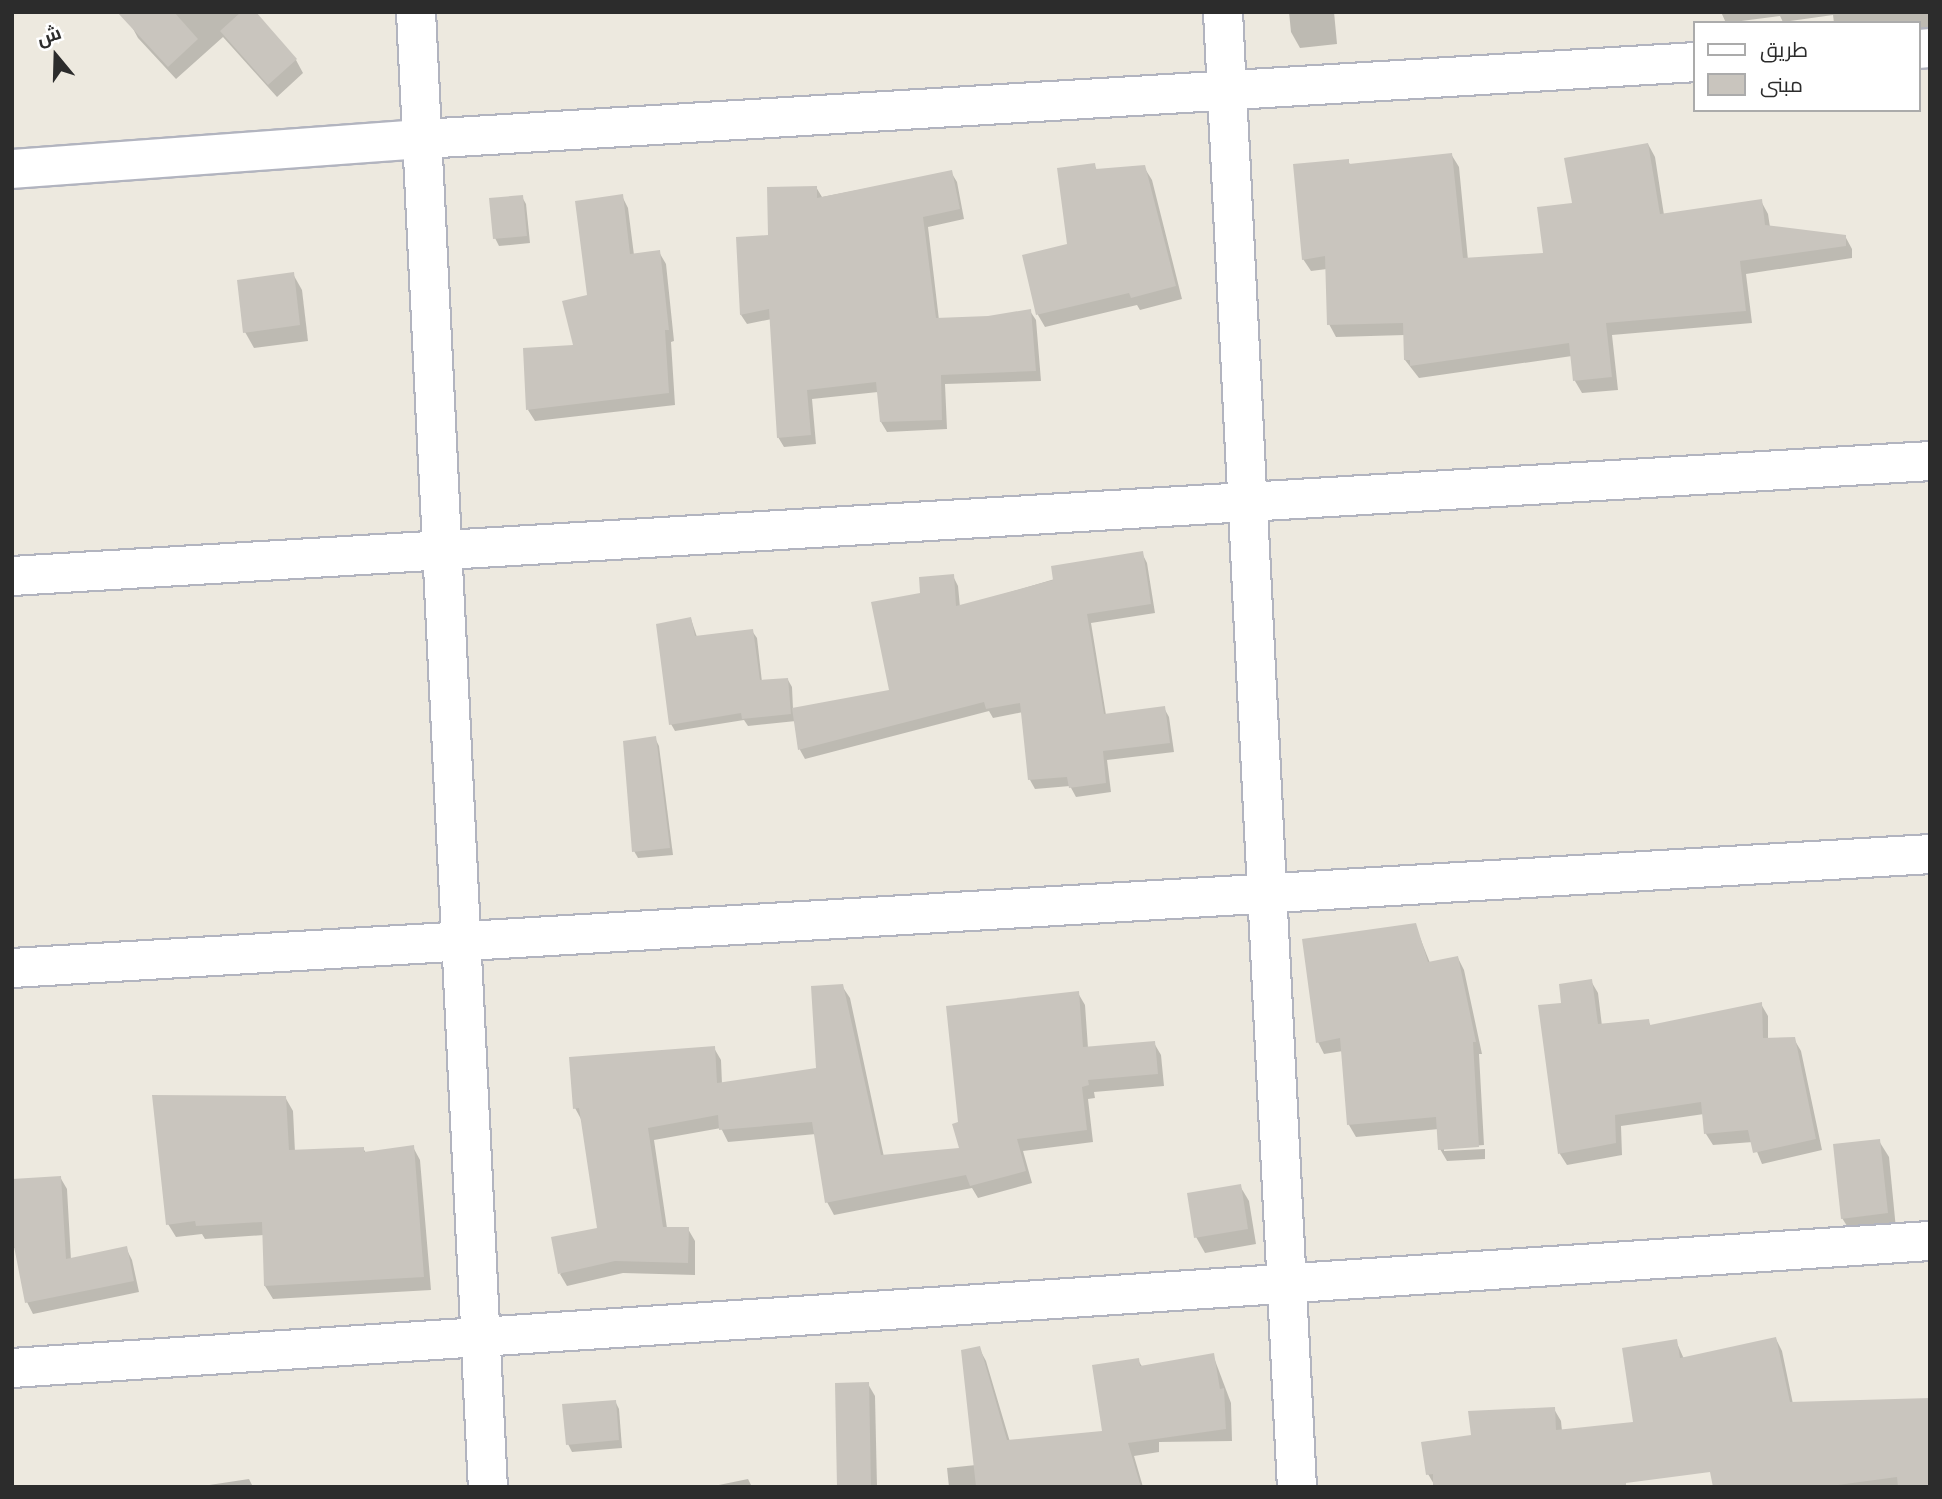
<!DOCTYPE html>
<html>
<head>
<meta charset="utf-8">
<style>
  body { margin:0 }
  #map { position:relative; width:1942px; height:1499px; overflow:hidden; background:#ede9df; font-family:Arial,Cairo,sans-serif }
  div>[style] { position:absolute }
  .shadow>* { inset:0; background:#0003 }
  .building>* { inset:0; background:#c9c5be }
  .roads { filter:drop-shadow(2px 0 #b2b4bf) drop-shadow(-2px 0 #b2b4bf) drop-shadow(0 2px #b2b4bf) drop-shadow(0 -2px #b2b4bf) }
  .minor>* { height:38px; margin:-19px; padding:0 19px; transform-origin:19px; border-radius:19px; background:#fff }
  span { translate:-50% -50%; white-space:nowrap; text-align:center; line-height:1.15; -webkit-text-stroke:5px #fff; paint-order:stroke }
  .frame { position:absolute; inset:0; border:14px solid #2c2c2c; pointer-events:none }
  .legend { position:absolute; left:1693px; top:21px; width:228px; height:91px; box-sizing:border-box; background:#fff; border:2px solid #ababab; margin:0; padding:9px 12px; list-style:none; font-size:21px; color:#2c2c2c }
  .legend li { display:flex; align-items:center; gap:14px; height:35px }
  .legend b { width:35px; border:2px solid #ababab }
  .north { position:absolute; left:21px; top:21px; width:70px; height:70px; -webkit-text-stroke:5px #fff; paint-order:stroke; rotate:341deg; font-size:19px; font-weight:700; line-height:28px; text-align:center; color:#2c2c2c }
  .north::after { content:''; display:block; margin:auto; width:24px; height:32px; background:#2c2c2c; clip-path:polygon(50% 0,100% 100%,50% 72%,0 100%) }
</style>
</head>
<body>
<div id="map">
  <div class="shadow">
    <i style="clip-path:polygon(138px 12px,253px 12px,296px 60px,303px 73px,277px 97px,223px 37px,176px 79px,138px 38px,131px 25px)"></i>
    <i style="clip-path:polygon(1289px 12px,1334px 12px,1337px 44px,1300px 48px,1291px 32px)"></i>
    <i style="clip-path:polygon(1721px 12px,1930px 12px,1930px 35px,1919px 37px,1919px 23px,1834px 23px,1833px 15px,1783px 22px,1780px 16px,1726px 23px)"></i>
    <i style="clip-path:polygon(1648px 144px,1655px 157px,1664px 215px,1761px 201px,1768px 214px,1770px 227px,1845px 236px,1852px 249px,1852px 258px,1746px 274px,1752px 323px,1612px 335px,1618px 390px,1582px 393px,1575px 381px,1572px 356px,1419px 378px,1405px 360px,1405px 335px,1336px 337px,1329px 324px,1327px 269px,1311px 271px,1303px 259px,1348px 161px,1351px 166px,1451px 154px,1459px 167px,1468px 260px,1545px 255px,1574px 204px)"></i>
    <i style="clip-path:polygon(1094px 165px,1097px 170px,1144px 167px,1152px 180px,1182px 299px,1140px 310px,1137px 305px,1045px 327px,1038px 315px,1024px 256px,1069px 245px)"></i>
    <i style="clip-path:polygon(951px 172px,957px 182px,964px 219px,928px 227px,939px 320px,989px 318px,1030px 311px,1036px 320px,1041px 381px,945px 384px,947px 429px,887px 432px,881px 422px,878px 392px,812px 399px,816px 444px,784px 447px,778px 437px,772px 319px,747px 324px,741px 315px,770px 237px,816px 187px,822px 197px)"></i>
    <i style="clip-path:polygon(622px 196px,628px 208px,634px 255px,659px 252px,666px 264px,674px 341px,671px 342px,675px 405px,535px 421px,528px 410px,575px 347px)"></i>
    <i style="clip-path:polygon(522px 197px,526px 204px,530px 243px,499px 246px,495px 238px)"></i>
    <i style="clip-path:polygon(293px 274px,302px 290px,308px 341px,254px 348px,245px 332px)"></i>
    <i style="clip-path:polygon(1142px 553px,1147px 563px,1155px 613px,1091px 623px,1106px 715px,1164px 708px,1169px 717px,1174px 752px,1107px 760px,1111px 792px,1076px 797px,1070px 786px,1035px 789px,1030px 780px,1023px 712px,993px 718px,989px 711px,805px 759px,800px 750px,796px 721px,748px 726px,744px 720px,675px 731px,671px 724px,691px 619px,697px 637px,752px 631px,757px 638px,762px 682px,788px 680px,792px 687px,793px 709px,891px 691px,922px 594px,953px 576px,958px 586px,960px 607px)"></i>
    <i style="clip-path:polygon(655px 738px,659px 746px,673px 855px,638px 858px,634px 851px)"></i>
    <i style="clip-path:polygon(1415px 925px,1430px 963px,1458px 958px,1464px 970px,1482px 1054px,1479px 1054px,1484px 1145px,1444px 1148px,1444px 1151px,1485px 1149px,1485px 1159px,1447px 1161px,1440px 1149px,1439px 1129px,1356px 1137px,1349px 1125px,1343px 1051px,1324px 1054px,1318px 1042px)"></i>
    <i style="clip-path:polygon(1591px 981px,1598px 993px,1602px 1026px,1648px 1021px,1651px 1026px,1761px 1004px,1768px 1016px,1768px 1040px,1794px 1039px,1801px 1051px,1822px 1150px,1762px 1164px,1753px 1142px,1713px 1145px,1706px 1134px,1704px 1114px,1621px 1126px,1622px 1155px,1567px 1165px,1560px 1154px,1563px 1005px)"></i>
    <i style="clip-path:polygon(842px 986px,850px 998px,884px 1157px,961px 1149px,960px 1123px,1078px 993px,1085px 1005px,1088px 1048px,1154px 1043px,1161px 1055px,1164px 1086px,1094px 1092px,1095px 1098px,1088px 1099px,1093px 1142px,1023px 1151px,1032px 1183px,978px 1198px,972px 1188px,834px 1215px,827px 1202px,816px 1134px,728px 1142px,721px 1128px,654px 1140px,667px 1228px,688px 1229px,695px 1241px,695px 1275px,623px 1273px,567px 1286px,560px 1274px,599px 1229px,582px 1121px,575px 1108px,714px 1048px,721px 1060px,722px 1084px,817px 1069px)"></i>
    <i style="clip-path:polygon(285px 1097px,293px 1111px,295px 1152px,363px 1148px,366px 1153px,413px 1147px,420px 1160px,431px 1290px,273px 1299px,265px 1286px,264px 1235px,205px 1239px,202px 1234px,176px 1237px,168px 1224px)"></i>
    <i style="clip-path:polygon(1879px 1141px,1889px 1157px,1896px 1229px,1852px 1234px,1842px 1218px)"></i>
    <i style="clip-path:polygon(60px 1177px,67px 1189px,71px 1260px,126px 1248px,132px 1260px,139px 1292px,33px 1314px,27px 1302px,16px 1248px,12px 1248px,12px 1181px)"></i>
    <i style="clip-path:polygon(1240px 1186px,1249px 1201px,1256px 1244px,1205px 1253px,1196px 1237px)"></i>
    <i style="clip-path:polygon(1776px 1339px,1782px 1351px,1793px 1404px,1930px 1487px,1733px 1487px,1731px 1470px,1435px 1486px,1428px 1474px,1473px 1437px,1554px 1409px,1561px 1421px,1562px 1431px,1635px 1423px,1676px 1341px,1684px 1359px)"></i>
    <i style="clip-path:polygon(979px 1348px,986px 1361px,1010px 1442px,1104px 1432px,1138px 1360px,1143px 1368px,1213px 1355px,1231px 1403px,1232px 1441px,1159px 1442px,1159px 1452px,1134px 1456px,1143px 1487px,949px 1487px,947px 1468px,976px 1465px)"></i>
    <i style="clip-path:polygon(868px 1384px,875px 1396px,877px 1487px,839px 1487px)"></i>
    <i style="clip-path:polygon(615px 1401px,619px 1409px,622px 1448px,572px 1452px,568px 1444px)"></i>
    <i style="clip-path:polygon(249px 1479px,253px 1487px,196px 1487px)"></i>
    <i style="clip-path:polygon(748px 1479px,752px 1487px,714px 1487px,714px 1486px)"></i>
  </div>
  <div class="building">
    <i style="clip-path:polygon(117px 12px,174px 12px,198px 39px,168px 67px)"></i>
    <i style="clip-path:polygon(241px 12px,256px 12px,297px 59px,268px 85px,220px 31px)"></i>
    <i style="clip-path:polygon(1648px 143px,1660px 214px,1762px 199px,1765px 225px,1846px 235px,1846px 246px,1740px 261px,1746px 311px,1606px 323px,1612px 377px,1573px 381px,1569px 343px,1410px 366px,1410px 360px,1404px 360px,1403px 323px,1327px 325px,1325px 256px,1302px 260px,1293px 164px,1349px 159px,1349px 164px,1452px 153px,1463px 258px,1543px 253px,1537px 207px,1572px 203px,1564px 158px)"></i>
    <i style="clip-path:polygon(1095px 163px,1096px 169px,1145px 165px,1176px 286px,1131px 298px,1129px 293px,1036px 315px,1022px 255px,1067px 244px,1057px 168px)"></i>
    <i style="clip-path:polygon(952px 170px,960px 209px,923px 217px,936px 318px,988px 316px,1031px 309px,1036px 371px,941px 375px,942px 420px,880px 422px,876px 382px,807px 390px,811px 435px,777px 438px,769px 309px,740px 315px,736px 237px,768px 235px,767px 187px,817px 186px,817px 198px)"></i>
    <i style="clip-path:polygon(623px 194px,630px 254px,660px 250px,669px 330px,665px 330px,669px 393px,526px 410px,523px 348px,573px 345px,562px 301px,587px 295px,575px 201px)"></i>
    <i style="clip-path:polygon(523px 195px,527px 236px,493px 239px,489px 198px)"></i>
    <i style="clip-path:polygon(294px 272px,300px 325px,243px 333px,237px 280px)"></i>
    <i style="clip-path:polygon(1143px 551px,1151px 604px,1087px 614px,1104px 714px,1165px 706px,1170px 743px,1103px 751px,1106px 783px,1069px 788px,1067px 777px,1028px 780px,1020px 703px,986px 709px,984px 702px,798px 750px,792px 708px,889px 690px,871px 602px,920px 593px,919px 577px,954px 574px,956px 606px,1053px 580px,1051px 566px)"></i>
    <i style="clip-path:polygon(691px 617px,695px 636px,753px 629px,760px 680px,788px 678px,791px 714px,742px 719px,741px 713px,669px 725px,656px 624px)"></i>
    <i style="clip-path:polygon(656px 736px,670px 848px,632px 852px,623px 741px)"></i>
    <i style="clip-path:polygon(1416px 923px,1428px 962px,1458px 956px,1476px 1042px,1473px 1042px,1479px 1147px,1438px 1150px,1436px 1117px,1347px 1125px,1340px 1038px,1316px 1043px,1302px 939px)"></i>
    <i style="clip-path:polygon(1592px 979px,1598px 1024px,1649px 1019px,1650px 1025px,1762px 1002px,1763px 1038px,1795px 1037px,1816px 1139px,1753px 1153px,1748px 1130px,1704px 1134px,1701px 1102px,1615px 1115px,1616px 1143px,1558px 1154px,1538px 1005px,1561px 1003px,1559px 984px)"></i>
    <i style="clip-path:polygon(843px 984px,881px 1155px,959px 1148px,952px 1124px,958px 1122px,946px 1006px,1079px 991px,1083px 1047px,1155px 1041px,1158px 1074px,1088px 1080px,1089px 1085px,1082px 1087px,1087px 1130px,1017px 1139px,1026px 1171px,970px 1186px,966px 1175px,825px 1203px,812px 1122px,719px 1130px,718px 1115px,648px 1128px,663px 1227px,689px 1227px,688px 1263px,615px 1261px,558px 1274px,551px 1237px,597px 1228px,579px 1108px,573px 1109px,569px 1057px,715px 1046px,717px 1083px,816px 1068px,811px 986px)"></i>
    <i style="clip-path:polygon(152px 1095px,286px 1096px,289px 1150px,364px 1147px,364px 1152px,414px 1145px,424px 1277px,264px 1286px,262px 1222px,196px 1226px,195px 1221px,166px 1225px)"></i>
    <i style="clip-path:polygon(1880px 1139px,1888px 1213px,1841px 1219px,1833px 1144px)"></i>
    <i style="clip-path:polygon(61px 1176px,66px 1259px,127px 1246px,134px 1281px,25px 1303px,12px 1236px,12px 1179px)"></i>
    <i style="clip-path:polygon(1241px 1184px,1248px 1229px,1194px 1238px,1187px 1193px)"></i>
    <i style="clip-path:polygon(1776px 1337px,1790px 1402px,1930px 1398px,1930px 1487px,1898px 1487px,1897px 1477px,1823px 1487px,1713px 1487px,1710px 1472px,1626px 1483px,1626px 1487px,1433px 1487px,1433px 1474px,1426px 1475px,1421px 1442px,1471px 1435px,1468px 1411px,1555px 1407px,1556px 1430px,1633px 1422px,1622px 1348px,1677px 1339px,1680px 1358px)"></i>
    <i style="clip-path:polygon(980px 1346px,1007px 1440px,1102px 1431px,1092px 1365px,1139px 1358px,1140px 1366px,1214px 1353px,1220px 1389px,1224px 1388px,1226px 1429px,1128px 1443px,1141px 1487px,976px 1487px,961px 1350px)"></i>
    <i style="clip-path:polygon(869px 1382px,871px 1487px,837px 1487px,835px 1383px)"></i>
    <i style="clip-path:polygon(616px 1400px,619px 1440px,566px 1445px,562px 1404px)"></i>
  </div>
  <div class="roads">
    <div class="minor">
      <i style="left:416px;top:12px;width:1477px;rotate:87.21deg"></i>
      <i style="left:1223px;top:12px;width:1477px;rotate:87.13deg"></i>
      <i style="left:1919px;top:49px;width:11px;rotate:-5deg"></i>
      <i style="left:12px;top:169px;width:412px;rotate:-4.2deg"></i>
      <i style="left:423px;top:139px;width:1274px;rotate:-3.46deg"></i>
      <i style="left:12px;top:576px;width:1921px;rotate:-3.43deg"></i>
      <i style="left:12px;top:968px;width:1921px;rotate:-3.4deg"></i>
      <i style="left:12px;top:1368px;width:1922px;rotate:-3.79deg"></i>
    </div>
  </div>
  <div class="frame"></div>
  <ul class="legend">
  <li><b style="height:9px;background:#fff"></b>طريق</li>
  <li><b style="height:19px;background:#c9c5be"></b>مبنى</li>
  </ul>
  <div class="north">ش</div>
</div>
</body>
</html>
